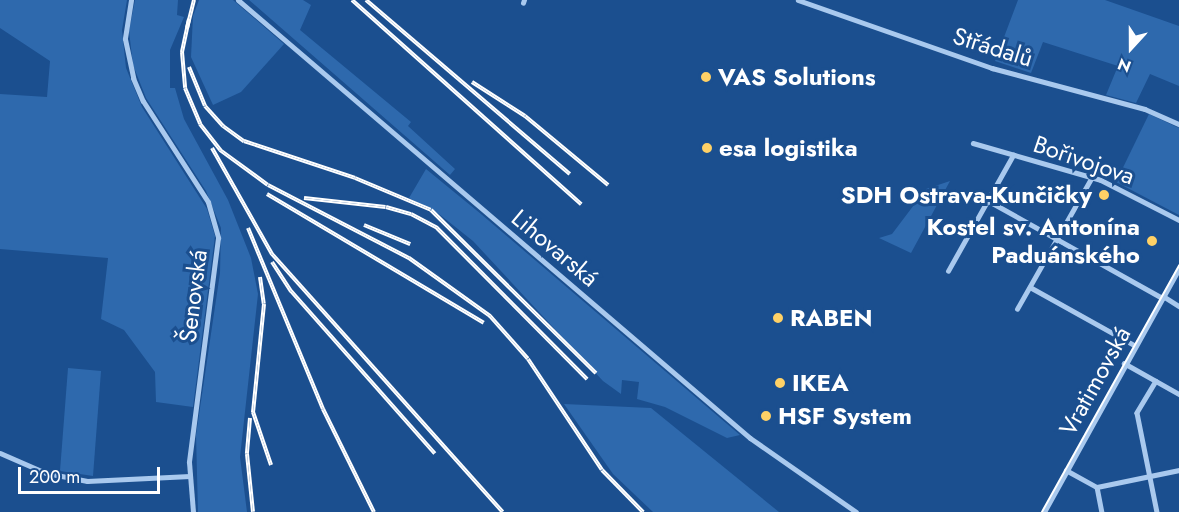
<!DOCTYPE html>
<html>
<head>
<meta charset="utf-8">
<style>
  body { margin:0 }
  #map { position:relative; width:1179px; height:512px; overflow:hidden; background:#1b4f8f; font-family:Jost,sans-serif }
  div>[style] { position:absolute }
  .green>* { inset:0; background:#2e69ad }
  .minor>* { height:4.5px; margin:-2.25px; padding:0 2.25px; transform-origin:2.25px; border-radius:2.25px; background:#a9c9ee }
  .tertiary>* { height:5px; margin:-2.5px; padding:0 2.5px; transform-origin:2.5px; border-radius:2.5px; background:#a9c9ee }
  .tram>* { height:1.5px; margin:-0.75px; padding:0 0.75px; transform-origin:0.75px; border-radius:0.75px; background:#fff }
  .rail>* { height:4px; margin-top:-2px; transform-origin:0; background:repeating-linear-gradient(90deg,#1b4f8f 0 4.5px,#fff 0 9px); box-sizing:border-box; border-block:2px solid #fff }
  .dots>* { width:16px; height:16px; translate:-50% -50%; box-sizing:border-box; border:3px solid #1b4f8f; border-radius:50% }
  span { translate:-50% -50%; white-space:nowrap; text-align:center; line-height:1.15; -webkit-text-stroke:6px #1b4f8f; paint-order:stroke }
  .street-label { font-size:24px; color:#fff }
  .poi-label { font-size:24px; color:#fff; font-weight:700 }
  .left { translate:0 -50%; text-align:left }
  .right { translate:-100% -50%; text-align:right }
  .north { position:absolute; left:1101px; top:18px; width:60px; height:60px; -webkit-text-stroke:4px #1b4f8f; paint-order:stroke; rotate:201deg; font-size:16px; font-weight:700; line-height:24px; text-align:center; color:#fff }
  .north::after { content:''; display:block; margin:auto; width:21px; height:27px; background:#fff; clip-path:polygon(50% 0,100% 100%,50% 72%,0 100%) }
  .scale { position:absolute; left:18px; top:467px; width:142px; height:27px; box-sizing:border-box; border:3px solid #fff; border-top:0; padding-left:8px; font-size:18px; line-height:21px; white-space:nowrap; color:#fff; -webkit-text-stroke:4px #1b4f8f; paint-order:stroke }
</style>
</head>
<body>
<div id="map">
  <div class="green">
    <i style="clip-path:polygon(0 0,127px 0,122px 30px,126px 68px,142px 107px,207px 209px,215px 236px,193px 407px,156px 402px,155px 372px,124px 330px,101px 319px,108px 258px,0 249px,0 94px,47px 97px,50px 61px,0 28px)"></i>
    <i style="clip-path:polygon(135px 0,178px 0,177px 15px,184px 17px,170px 50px,170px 88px,175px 88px,184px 119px,228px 200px,251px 258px,258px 294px,240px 457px,247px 512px,198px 512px,196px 435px,220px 273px,221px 228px,206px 191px,146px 98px,133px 65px,129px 31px)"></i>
    <i style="clip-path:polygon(199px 0,233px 0,284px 44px,241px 92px,213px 105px,191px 57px,193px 16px)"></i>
    <i style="clip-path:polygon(249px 0,303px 0,311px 5px,300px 30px,411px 122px,408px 126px,455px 169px,450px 175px)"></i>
    <i style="clip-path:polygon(1018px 0,1105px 0,1179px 26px,1179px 86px,1150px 74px,1136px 103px,1106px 95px,1118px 66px,1043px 42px,1031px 73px,995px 61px)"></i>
    <i style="clip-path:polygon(1149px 114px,1179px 128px,1179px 215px,1116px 182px)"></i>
    <i style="clip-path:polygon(426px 169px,481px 214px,740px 435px,727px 438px,665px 407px,637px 399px,639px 382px,622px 380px,621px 394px,603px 381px,473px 241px,439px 214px,409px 198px)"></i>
    <i style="clip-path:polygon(950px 181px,911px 253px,879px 238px,892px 234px,926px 189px)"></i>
    <i style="clip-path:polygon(68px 368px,101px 371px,93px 476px,60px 471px)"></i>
    <i style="clip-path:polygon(564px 404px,651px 408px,779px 512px,653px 512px,613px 474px)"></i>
  </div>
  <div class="minor">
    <i style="left:798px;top:0;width:206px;rotate:19.3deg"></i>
    <i style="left:992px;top:68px;width:158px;rotate:15deg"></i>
    <i style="left:1145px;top:109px;width:37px;rotate:24deg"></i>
    <i style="left:523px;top:3px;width:3px;rotate:-72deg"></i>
    <i style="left:973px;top:143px;width:133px;rotate:16.1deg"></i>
    <i style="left:1101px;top:180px;width:88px;rotate:27.1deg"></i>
    <i style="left:987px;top:200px;width:201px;rotate:29.2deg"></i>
    <i style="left:948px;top:271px;width:133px;rotate:-60.7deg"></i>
    <i style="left:1030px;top:287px;width:119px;rotate:29.1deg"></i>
    <i style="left:1163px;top:296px;width:19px;rotate:32deg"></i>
    <i style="left:1017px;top:309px;width:152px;rotate:-60.4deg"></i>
    <i style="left:1124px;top:363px;width:63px;rotate:29.4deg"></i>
    <i style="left:1156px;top:381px;width:37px;rotate:121deg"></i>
    <i style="left:1137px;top:413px;width:101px;rotate:78.6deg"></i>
    <i style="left:1066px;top:470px;width:35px;rotate:29deg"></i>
    <i style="left:1097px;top:487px;width:84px;rotate:-11.7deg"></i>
    <i style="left:1097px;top:487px;width:25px;rotate:79deg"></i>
  </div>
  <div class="tertiary">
    <i style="left:131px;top:0;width:39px;rotate:99deg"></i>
    <i style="left:125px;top:39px;width:40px;rotate:78deg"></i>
    <i style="left:133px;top:78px;width:25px;rotate:67deg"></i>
    <i style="left:143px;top:101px;width:120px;rotate:57.2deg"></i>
    <i style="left:208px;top:202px;width:37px;rotate:74deg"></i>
    <i style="left:218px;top:238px;width:226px;rotate:97.4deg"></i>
    <i style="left:189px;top:462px;width:50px;rotate:85.4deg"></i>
    <i style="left:238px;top:0;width:674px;rotate:40.55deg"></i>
    <i style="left:750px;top:438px;width:129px;rotate:34.9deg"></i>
    <i style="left:0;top:453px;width:50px;rotate:23.5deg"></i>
    <i style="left:46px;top:473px;width:42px;rotate:11deg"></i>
    <i style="left:87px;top:481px;width:103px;rotate:-2.8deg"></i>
    <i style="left:1044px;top:512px;width:279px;rotate:-61deg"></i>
  </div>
  <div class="tram">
    <i style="left:1042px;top:512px;width:282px;rotate:-60.9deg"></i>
  </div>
  <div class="rail">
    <i style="left:352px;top:0;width:307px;rotate:41.7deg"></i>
    <i style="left:366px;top:0;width:268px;rotate:40.5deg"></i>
    <i style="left:189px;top:19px;width:34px;rotate:102deg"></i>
    <i style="left:182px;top:52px;width:36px;rotate:85deg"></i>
    <i style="left:185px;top:88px;width:39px;rotate:67deg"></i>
    <i style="left:200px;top:124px;width:33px;rotate:52deg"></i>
    <i style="left:220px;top:150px;width:59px;rotate:36.1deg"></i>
    <i style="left:268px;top:185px;width:159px;rotate:27.4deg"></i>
    <i style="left:409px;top:258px;width:100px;rotate:35.6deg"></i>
    <i style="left:490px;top:316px;width:57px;rotate:48.5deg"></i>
    <i style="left:528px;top:359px;width:133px;rotate:56.3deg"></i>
    <i style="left:602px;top:470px;width:59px;rotate:45.7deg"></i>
    <i style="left:187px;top:28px;width:29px;rotate:-76deg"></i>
    <i style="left:189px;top:67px;width:42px;rotate:67.7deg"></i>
    <i style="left:205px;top:106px;width:27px;rotate:48deg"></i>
    <i style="left:223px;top:126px;width:26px;rotate:36deg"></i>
    <i style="left:244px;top:141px;width:117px;rotate:18.4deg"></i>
    <i style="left:355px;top:178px;width:82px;rotate:22.8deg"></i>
    <i style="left:431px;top:210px;width:232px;rotate:44.7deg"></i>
    <i style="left:472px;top:82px;width:63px;rotate:32.7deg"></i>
    <i style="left:525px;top:116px;width:108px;rotate:39.7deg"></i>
    <i style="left:212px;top:148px;width:122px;rotate:60.5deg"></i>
    <i style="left:272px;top:254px;width:346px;rotate:48.2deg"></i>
    <i style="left:267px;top:194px;width:252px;rotate:30.7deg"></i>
    <i style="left:304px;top:198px;width:82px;rotate:6.3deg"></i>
    <i style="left:386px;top:207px;width:26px;rotate:16deg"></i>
    <i style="left:411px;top:214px;width:30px;rotate:28deg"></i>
    <i style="left:437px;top:228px;width:213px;rotate:45.2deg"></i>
    <i style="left:364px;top:225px;width:50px;rotate:22.4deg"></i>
    <i style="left:248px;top:228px;width:196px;rotate:67.5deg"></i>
    <i style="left:323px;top:409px;width:115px;rotate:63.7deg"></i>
    <i style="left:272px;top:262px;width:35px;rotate:57deg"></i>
    <i style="left:291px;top:291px;width:217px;rotate:48.5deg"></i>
    <i style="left:260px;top:277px;width:27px;rotate:82deg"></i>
    <i style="left:264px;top:304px;width:109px;rotate:95.8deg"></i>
    <i style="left:253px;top:412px;width:56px;rotate:71.2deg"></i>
    <i style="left:250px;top:418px;width:36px;rotate:95deg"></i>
    <i style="left:247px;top:454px;width:58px;rotate:84.1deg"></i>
  </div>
  <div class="dots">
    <i style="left:706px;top:77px;background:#ffd166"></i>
    <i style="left:707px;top:148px;background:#ffd166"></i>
    <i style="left:1104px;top:195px;background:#ffd166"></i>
    <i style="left:1152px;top:241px;background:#ffd166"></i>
    <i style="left:778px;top:318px;background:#ffd166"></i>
    <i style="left:780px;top:383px;background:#ffd166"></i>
    <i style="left:766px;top:416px;background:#ffd166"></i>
  </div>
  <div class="street-label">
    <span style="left:993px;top:47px;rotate:17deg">Střádalů</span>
    <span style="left:1084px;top:160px;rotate:19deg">Bořivojova</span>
    <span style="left:555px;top:248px;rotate:40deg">Lihovarská</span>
    <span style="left:193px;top:296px;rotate:-83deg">Šenovská</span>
    <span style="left:1095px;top:381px;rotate:-61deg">Vratimovská</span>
  </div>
  <div class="poi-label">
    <span class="left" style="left:718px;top:77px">VAS Solutions</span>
    <span class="left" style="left:719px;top:148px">esa logistika</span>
    <span class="right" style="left:1092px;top:195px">SDH Ostrava-Kunčičky</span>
    <span class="right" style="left:1140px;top:241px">Kostel sv. Antonína<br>Paduánského</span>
    <span class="left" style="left:790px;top:318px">RABEN</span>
    <span class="left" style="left:792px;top:383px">IKEA</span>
    <span class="left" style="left:778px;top:416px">HSF System</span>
  </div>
  <div class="north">N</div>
  <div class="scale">200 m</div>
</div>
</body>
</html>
